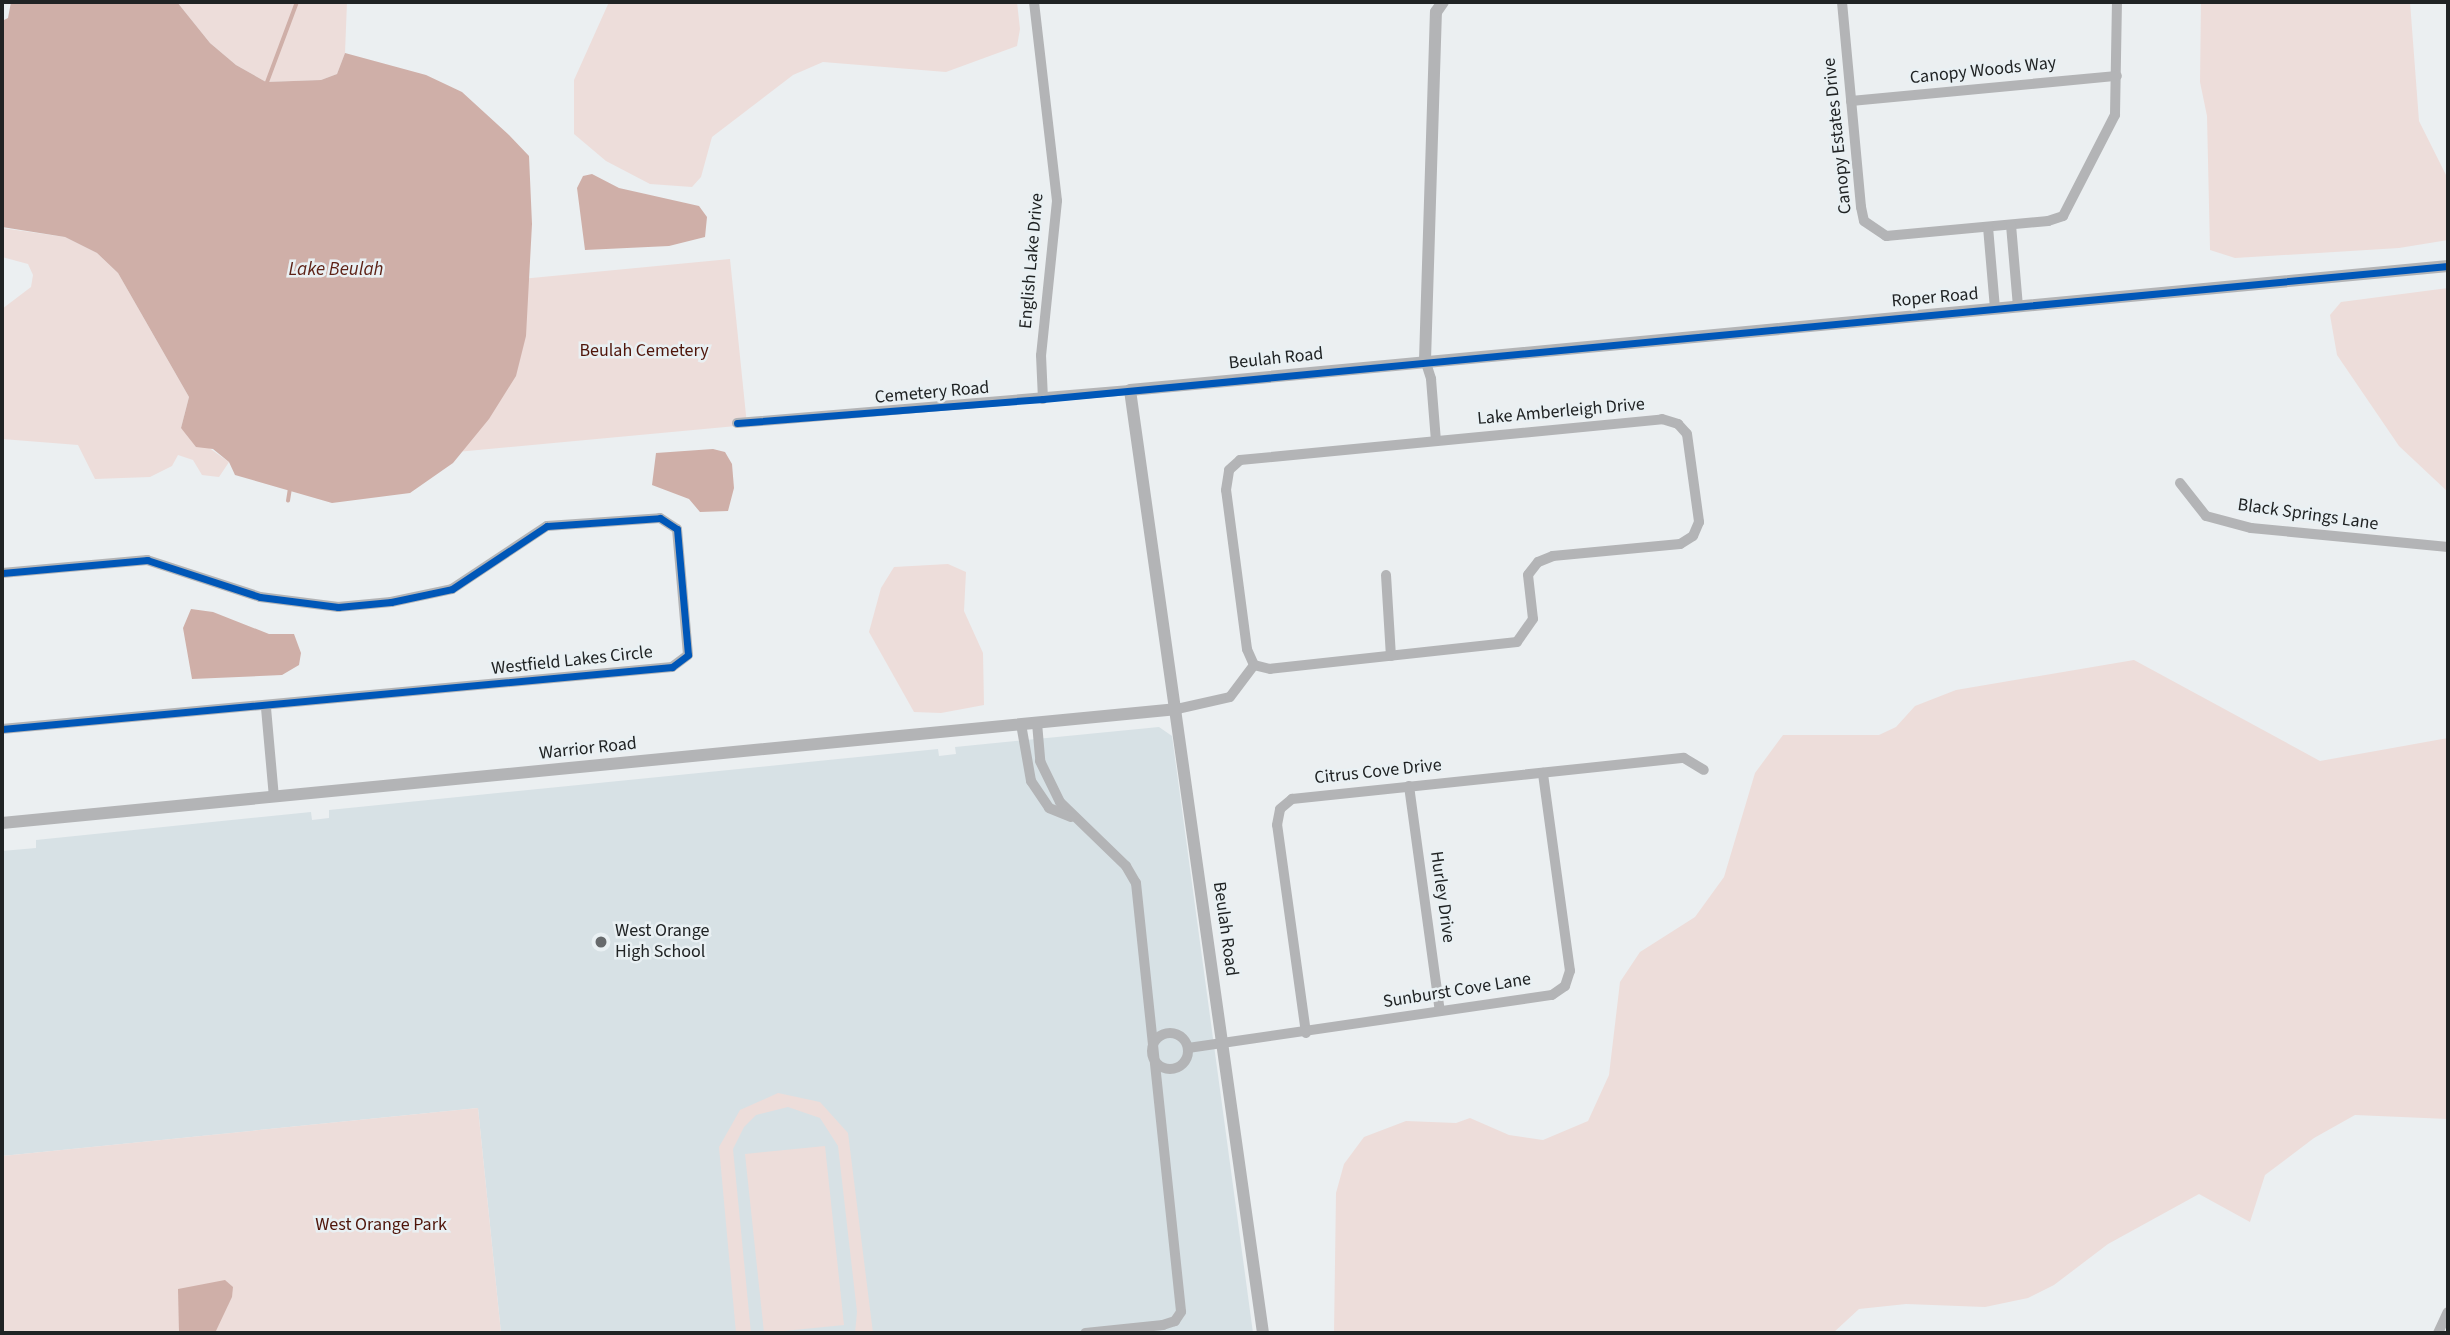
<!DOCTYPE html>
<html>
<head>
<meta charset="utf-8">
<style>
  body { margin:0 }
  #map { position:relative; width:2450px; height:1335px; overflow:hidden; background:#ebeff1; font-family:"Source Sans 3",sans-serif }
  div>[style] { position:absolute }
  .built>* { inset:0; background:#d7e1e5 }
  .green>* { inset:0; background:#edddda }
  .water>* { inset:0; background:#cfafa8 }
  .stream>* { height:3.5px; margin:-1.75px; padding:0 1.75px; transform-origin:1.75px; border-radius:1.75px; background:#cfafa8 }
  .minor>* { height:10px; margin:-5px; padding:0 5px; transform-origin:5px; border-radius:5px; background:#b3b4b6 }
  .minor>.ring { margin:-5px; padding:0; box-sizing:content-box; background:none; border:10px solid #b3b4b6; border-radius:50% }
  .tertiary>* { height:12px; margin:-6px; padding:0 6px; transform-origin:6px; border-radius:6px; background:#b3b4b6 }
  .cycleway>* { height:7px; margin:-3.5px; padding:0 3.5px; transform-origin:3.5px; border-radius:3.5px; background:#0057b8 }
  .dots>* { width:19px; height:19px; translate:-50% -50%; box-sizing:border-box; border:4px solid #e9f0f3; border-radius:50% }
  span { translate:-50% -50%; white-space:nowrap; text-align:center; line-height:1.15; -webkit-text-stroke:5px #e9f0f3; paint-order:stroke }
  .street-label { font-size:18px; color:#202324 }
  .park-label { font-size:18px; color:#4f150a }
  .poi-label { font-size:18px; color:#202324 }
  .left { translate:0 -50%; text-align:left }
  .water-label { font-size:19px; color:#5d2216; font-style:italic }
  .frame { position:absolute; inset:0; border:4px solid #202324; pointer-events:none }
</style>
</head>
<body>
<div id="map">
  <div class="built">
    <i style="clip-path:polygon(1159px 727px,1172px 736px,1253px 1333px,501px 1333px,478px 1108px,2px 1156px,2px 851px,36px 848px,36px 840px,311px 812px,312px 820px,329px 818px,329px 810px,938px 749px,939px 756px,956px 754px,955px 747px)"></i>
  </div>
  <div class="green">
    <i style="clip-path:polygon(177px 2px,347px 2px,345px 53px,337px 74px,321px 80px,266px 82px,236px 65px,210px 43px)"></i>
    <i style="clip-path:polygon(609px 2px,1017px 2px,1020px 29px,1017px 46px,946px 72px,823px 62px,793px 75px,712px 137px,701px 177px,692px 187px,650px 184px,606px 161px,574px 134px,574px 80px)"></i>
    <i style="clip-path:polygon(2201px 2px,2410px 2px,2419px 121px,2448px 179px,2448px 240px,2399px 248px,2235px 258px,2210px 250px,2207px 116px,2200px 82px)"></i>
    <i style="clip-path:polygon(2px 228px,65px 237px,97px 253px,118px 273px,189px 397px,181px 428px,229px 462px,219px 477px,202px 475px,193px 460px,178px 455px,172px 466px,150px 477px,95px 479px,78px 445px,2px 439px,2px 309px,31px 287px,33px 275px,28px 264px,2px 257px)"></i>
    <i style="clip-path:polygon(730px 259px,747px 425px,414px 456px,397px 291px)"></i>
    <i style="clip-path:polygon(2448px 288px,2448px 492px,2399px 446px,2337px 355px,2330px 315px,2341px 302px)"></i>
    <i style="clip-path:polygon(948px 564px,966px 572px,964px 611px,983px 653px,984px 705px,941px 713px,914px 712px,869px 632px,881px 588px,894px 567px)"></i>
    <i style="clip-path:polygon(2134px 660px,2320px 761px,2448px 738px,2448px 1119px,2355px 1115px,2314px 1138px,2265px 1175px,2250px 1222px,2199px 1194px,2108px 1244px,2054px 1285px,2028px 1298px,1985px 1307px,1906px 1304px,1859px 1309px,1833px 1333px,1334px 1333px,1336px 1193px,1344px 1164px,1364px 1137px,1406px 1121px,1456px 1123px,1470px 1118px,1509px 1135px,1543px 1140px,1588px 1121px,1609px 1075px,1620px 982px,1640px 952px,1695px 917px,1724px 877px,1755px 773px,1783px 735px,1879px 735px,1896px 727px,1915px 706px,1956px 690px)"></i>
    <i style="clip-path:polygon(778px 1093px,820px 1102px,848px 1133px,873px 1333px,855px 1333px,857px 1312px,838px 1146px,820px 1118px,788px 1107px,756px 1115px,744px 1127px,733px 1149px,751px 1333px,736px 1333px,719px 1147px,740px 1110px)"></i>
    <i style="clip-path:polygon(478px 1108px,501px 1333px,2px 1333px,2px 1156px)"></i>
    <i style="clip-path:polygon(825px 1146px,844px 1325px,764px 1333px,745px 1154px)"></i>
  </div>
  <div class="water">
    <i style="clip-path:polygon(11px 2px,177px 2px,210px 43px,236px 65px,266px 82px,321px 80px,337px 74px,345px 53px,426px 75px,462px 92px,509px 135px,529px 156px,532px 224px,526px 336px,516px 376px,489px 419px,453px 463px,410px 493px,332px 503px,235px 475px,229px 462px,213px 449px,196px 447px,181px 428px,189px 397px,118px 273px,97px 253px,65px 237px,2px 227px,2px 21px,8px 18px)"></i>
    <i style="clip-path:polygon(592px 174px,619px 188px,699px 206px,707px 217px,705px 237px,669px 246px,585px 250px,577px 188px,583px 176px)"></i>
    <i style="clip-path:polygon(713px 449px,725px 452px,732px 464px,734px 488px,728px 511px,700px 512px,689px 499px,652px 485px,656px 453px)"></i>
    <i style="clip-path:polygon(191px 609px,213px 612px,269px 634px,294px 634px,301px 653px,299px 665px,282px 675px,192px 679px,183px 628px)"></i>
    <i style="clip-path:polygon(225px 1280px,233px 1287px,232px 1297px,215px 1333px,179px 1333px,178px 1289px)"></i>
  </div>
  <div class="stream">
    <i style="left:266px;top:85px;width:89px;rotate:-69.5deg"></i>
    <i style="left:288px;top:501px;width:12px;rotate:-81deg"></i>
  </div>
  <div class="minor">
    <i style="left:1034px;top:2px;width:200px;rotate:83.4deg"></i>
    <i style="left:1057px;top:201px;width:155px;rotate:95.9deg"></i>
    <i style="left:1041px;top:355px;width:44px;rotate:87.4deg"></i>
    <i style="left:1842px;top:2px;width:206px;rotate:84.7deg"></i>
    <i style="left:1861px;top:207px;width:14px;rotate:78deg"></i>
    <i style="left:1864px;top:221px;width:27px;rotate:34deg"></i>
    <i style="left:1886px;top:236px;width:163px;rotate:-5.3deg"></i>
    <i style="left:2048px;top:221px;width:16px;rotate:-18deg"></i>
    <i style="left:2063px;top:216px;width:114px;rotate:-62.8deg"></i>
    <i style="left:2115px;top:115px;width:113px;rotate:-89deg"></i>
    <i style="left:1851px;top:101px;width:267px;rotate:-5.4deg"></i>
    <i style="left:2011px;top:225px;width:81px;rotate:85.1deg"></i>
    <i style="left:1988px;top:227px;width:81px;rotate:85.1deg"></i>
    <i style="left:1425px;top:360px;width:20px;rotate:72deg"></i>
    <i style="left:1431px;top:379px;width:62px;rotate:85.4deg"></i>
    <i style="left:1662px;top:419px;width:17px;rotate:17deg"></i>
    <i style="left:1678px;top:424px;width:13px;rotate:48deg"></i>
    <i style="left:1687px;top:434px;width:89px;rotate:82.2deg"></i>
    <i style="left:1699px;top:522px;width:15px;rotate:113deg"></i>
    <i style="left:1693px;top:536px;width:15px;rotate:148deg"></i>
    <i style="left:1680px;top:544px;width:128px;rotate:174.6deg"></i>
    <i style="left:1553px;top:556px;width:16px;rotate:158deg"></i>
    <i style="left:1538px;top:562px;width:16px;rotate:128deg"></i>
    <i style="left:1528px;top:575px;width:44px;rotate:83.5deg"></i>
    <i style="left:1533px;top:619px;width:28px;rotate:125deg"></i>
    <i style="left:1517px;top:642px;width:248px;rotate:173.8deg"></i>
    <i style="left:1270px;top:669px;width:16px;rotate:-166deg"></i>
    <i style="left:1254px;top:665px;width:17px;rotate:-114deg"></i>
    <i style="left:1247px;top:649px;width:160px;rotate:-97.5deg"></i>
    <i style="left:1226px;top:490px;width:20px;rotate:-81deg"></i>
    <i style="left:1229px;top:470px;width:15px;rotate:-42deg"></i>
    <i style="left:1240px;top:460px;width:424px;rotate:-5.5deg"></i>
    <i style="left:737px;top:423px;width:394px;rotate:-4.8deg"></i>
    <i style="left:2180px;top:483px;width:42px;rotate:51.8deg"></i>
    <i style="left:2206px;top:516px;width:47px;rotate:14.9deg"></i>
    <i style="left:2251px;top:528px;width:198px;rotate:5.5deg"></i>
    <i style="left:2px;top:573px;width:146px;rotate:-5.1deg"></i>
    <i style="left:147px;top:560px;width:119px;rotate:18.1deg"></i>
    <i style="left:260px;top:597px;width:79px;rotate:7.3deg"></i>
    <i style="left:338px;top:607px;width:53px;rotate:-5.4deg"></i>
    <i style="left:391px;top:602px;width:62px;rotate:-12deg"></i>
    <i style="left:452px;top:589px;width:114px;rotate:-33.6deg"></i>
    <i style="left:547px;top:526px;width:113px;rotate:-4deg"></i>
    <i style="left:660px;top:518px;width:20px;rotate:33deg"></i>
    <i style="left:677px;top:529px;width:126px;rotate:85deg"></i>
    <i style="left:688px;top:655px;width:20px;rotate:143deg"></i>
    <i style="left:672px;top:667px;width:673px;rotate:174.71deg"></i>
    <i style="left:1386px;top:575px;width:81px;rotate:86.5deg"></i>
    <i style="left:266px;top:708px;width:89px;rotate:84.9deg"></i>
    <i style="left:1177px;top:709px;width:54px;rotate:-12.8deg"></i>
    <i style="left:1230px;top:697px;width:40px;rotate:-53deg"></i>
    <i style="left:1037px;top:723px;width:38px;rotate:85deg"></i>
    <i style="left:1040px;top:761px;width:46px;rotate:64deg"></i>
    <i style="left:1060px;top:802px;width:92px;rotate:44.1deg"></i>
    <i style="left:1126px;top:866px;width:20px;rotate:60deg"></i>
    <i style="left:1136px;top:883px;width:431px;rotate:84deg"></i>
    <i style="left:1181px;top:1312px;width:11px;rotate:124deg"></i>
    <i style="left:1175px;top:1321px;width:13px;rotate:162deg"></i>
    <i style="left:1163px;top:1325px;width:78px;rotate:174.1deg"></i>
    <i style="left:1021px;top:724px;width:58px;rotate:80deg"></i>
    <i style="left:1031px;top:781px;width:32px;rotate:56deg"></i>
    <i style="left:1049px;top:808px;width:24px;rotate:22deg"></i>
    <i style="left:1409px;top:786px;width:227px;rotate:82.2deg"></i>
    <i style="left:1306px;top:1033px;width:210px;rotate:-97.9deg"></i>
    <i style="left:1277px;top:825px;width:16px;rotate:-79deg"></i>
    <i style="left:1280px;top:809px;width:16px;rotate:-40deg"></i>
    <i style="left:1292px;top:799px;width:394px;rotate:-6deg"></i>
    <i style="left:1684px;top:758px;width:23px;rotate:31deg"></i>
    <i class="ring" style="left:1152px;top:1033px;width:26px;height:26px"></i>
    <i style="left:1188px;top:1048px;width:368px;rotate:-8.3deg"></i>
    <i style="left:1552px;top:995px;width:16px;rotate:-35deg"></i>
    <i style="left:1565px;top:986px;width:16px;rotate:-72deg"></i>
    <i style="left:1570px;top:971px;width:200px;rotate:-97.8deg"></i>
    <i style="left:2438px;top:1333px;width:23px;rotate:-65deg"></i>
  </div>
  <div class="tertiary">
    <i style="left:1425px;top:360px;width:348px;rotate:-88.2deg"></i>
    <i style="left:1436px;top:12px;width:12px;rotate:-55deg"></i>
    <i style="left:2px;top:823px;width:1181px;rotate:-5.54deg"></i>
    <i style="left:1263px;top:1333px;width:952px;rotate:-98.03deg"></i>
    <i style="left:1130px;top:390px;width:1324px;rotate:-5.37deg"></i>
  </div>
  <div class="cycleway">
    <i style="left:737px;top:423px;width:307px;rotate:-4.5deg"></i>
    <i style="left:1043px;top:399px;width:1411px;rotate:-5.41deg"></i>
    <i style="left:2px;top:573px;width:146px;rotate:-5.1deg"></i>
    <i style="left:147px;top:560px;width:119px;rotate:18.1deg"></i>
    <i style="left:260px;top:597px;width:79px;rotate:7.3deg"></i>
    <i style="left:338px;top:607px;width:53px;rotate:-5.4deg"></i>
    <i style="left:391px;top:602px;width:62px;rotate:-12deg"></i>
    <i style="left:452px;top:589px;width:114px;rotate:-33.6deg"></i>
    <i style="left:547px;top:526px;width:113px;rotate:-4deg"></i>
    <i style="left:660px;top:518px;width:20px;rotate:33deg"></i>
    <i style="left:677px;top:529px;width:126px;rotate:85deg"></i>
    <i style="left:688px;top:655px;width:20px;rotate:143deg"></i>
    <i style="left:672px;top:667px;width:673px;rotate:174.71deg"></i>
  </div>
  <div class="dots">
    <i style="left:601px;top:942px;background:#676a6c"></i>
  </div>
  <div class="street-label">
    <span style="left:1983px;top:71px;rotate:-6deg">Canopy Woods Way</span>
    <span style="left:1838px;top:136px;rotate:-96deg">Canopy Estates Drive</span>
    <span style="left:1032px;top:261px;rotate:-85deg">English Lake Drive</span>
    <span style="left:1935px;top:298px;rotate:-5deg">Roper Road</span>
    <span style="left:1276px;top:359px;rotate:-6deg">Beulah Road</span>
    <span style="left:932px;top:393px;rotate:-5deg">Cemetery Road</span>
    <span style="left:1561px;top:412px;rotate:-5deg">Lake Amberleigh Drive</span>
    <span style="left:2308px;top:515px;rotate:8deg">Black Springs Lane</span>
    <span style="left:572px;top:661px;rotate:-6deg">Westfield Lakes Circle</span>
    <span style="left:588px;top:749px;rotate:-6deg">Warrior Road</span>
    <span style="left:1378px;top:772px;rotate:-6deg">Citrus Cove Drive</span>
    <span style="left:1442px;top:897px;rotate:82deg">Hurley Drive</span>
    <span style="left:1225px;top:929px;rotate:82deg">Beulah Road</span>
    <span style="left:1457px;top:991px;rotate:-9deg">Sunburst Cove Lane</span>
  </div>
  <div class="park-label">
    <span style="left:644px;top:351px">Beulah Cemetery</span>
    <span style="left:381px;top:1225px">West Orange Park</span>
  </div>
  <div class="poi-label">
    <span class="left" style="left:615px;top:942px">West Orange<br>High School</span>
  </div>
  <div class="water-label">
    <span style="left:336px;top:270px">Lake Beulah</span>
  </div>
  <div class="frame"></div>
</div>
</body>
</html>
